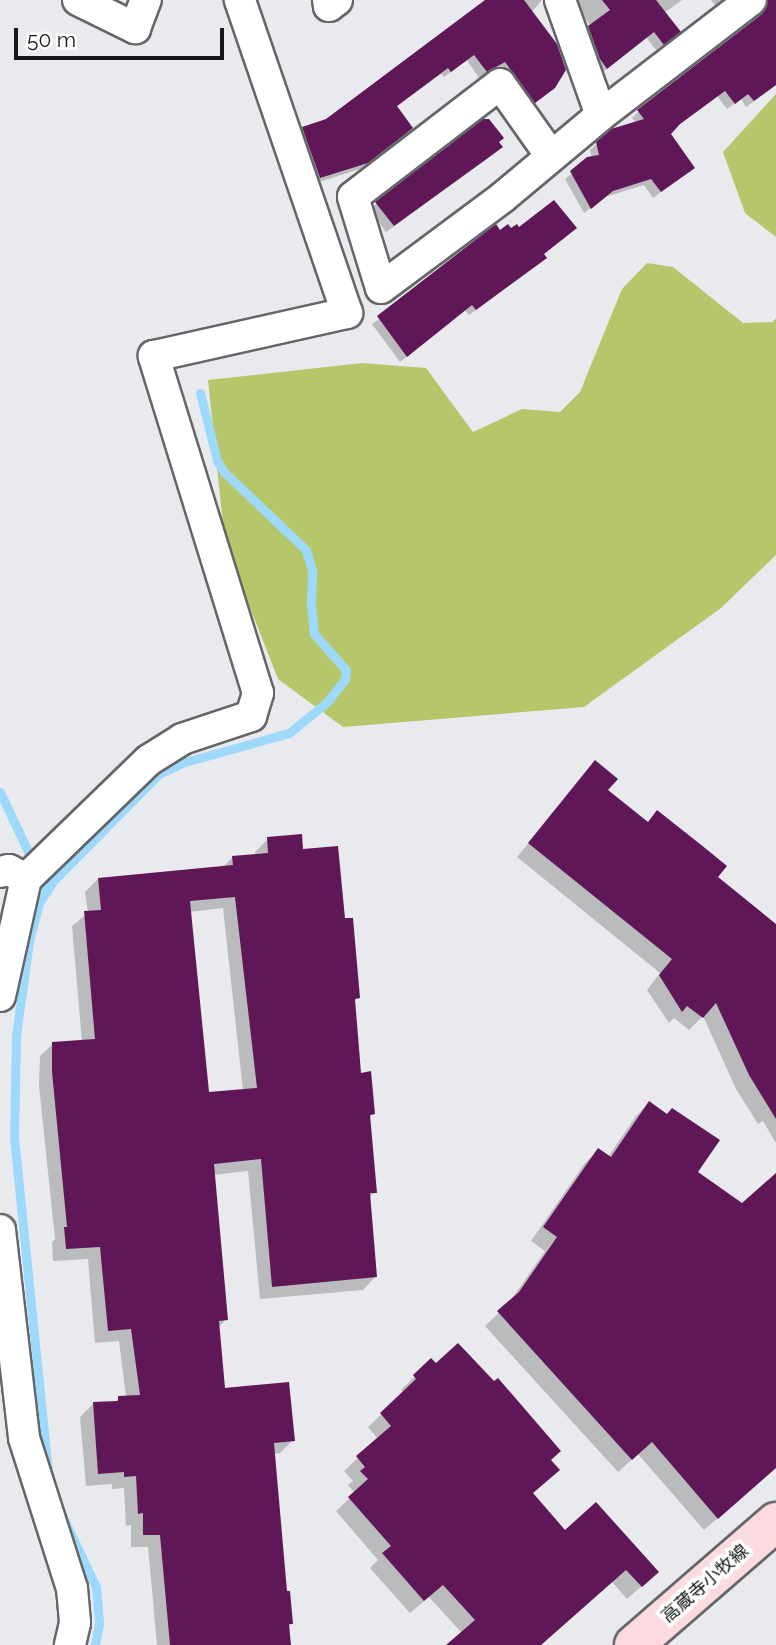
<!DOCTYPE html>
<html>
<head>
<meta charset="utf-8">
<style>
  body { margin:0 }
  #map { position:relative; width:776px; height:1645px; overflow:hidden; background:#e8eaed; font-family:Raleway,"Noto Sans JP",sans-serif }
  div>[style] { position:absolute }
  .green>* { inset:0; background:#b6c76b }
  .shadow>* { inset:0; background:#0003 }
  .stream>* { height:9px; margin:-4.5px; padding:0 4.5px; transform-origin:4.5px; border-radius:4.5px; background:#9ed9fc }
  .building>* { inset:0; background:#5f1758 }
  .roads { filter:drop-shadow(2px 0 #646668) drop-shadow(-2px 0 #646668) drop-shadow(0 2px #646668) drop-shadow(0 -2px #646668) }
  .street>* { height:30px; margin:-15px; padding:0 15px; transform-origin:15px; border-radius:15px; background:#fff }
  .secondary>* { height:38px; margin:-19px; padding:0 19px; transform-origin:19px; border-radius:19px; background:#fbdbe0 }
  span { translate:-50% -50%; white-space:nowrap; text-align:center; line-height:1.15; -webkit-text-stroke:7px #fff; paint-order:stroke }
  .street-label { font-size:18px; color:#161718 }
  .scale { position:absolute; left:14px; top:28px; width:210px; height:32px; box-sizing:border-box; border:4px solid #161718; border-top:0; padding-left:9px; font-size:21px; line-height:24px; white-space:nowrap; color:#161718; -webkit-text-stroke:5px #fff; paint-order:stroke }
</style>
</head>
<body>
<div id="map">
  <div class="green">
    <i style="clip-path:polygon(776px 94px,776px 237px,745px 213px,723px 152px)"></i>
    <i style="clip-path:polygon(647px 263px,673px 267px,743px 323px,773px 322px,776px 318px,776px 555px,721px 608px,584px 707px,343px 727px,278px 679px,225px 544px,208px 380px,362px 363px,426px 368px,473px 432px,522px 409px,560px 412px,580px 392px,622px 289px)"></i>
  </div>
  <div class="shadow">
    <i style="clip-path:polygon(489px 0,542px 0,531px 13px,546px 94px,528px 108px,497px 67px,479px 78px,467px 60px,444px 77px,441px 74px,396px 107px,411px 128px,405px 135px,360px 169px,313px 184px,296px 135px,303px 129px,327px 121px)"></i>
    <i style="clip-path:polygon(571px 0,682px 0,664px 13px,672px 38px,656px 50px,646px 37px,600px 74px,582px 34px,591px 26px)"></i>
    <i style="clip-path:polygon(711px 0,722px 0,715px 5px)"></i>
    <i style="clip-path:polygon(759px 0,776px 0,776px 85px,746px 107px,741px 99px,727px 109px,717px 96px,672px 130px,669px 134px,693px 168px,653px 198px,644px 185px,605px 197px,584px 213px,565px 179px,592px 158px,590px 150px,597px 144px,636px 123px,632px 118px,639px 111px,757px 20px,763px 6px)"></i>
    <i style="clip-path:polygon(497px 142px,501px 147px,494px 154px,386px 232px,370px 210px,377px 203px)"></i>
    <i style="clip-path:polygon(500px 233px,543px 255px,538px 264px,469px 315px,465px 310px,400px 362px,372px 324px)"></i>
    <i style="clip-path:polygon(595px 763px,606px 791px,776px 926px,776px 1143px,763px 1121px,758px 1124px,736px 1089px,703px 1016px,689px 1030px,674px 1018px,669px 1023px,647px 990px,660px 973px,517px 857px)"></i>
    <i style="clip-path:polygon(evenodd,268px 839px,301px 851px,343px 920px,358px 997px,353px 1002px,360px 1075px,373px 1114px,369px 1118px,375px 1192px,369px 1198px,375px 1277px,363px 1290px,260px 1299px,248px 1171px,213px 1175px,226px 1319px,218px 1328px,224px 1390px,293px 1440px,280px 1453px,273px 1454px,286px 1593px,292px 1624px,287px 1628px,289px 1645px,157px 1645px,148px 1547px,131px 1547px,131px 1525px,126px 1526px,124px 1488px,112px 1489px,112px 1484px,86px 1486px,80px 1417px,93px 1404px,114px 1403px,119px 1398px,126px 1397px,119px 1341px,95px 1343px,88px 1259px,53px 1261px,52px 1242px,55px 1239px,39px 1086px,40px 1056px,53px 1044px,82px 1042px,72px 926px,88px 913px,85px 892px,98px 879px,222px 868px,232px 858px,255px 856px,255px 852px,268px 839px,223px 908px,243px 1091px,208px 1094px,189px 912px,223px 908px)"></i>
    <i style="clip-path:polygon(649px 1103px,696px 1172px,742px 1205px,776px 1175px,776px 1467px,704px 1530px,638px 1454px,618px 1472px,485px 1326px,509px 1303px,545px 1251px,531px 1241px,585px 1163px,598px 1150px,608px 1157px,636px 1116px)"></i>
    <i style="clip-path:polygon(431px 1360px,558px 1470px,532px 1494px,565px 1533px,596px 1505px,643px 1585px,627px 1599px,612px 1582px,541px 1645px,449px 1645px,462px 1633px,429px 1597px,410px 1613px,370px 1568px,378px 1560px,336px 1511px,355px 1493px,348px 1485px,353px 1481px,344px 1471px,378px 1439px,368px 1427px,404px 1393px,401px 1390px)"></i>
  </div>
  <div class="stream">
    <i style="left:0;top:792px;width:110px;rotate:64.8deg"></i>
    <i style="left:48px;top:1472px;width:334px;rotate:-95.8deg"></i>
    <i style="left:14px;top:1140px;width:104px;rotate:-88.9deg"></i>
    <i style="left:16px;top:1036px;width:96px;rotate:-82.2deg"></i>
    <i style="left:29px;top:941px;width:39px;rotate:-75deg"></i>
    <i style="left:39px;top:903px;width:27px;rotate:-57deg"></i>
    <i style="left:54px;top:880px;width:149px;rotate:-45.3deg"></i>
    <i style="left:159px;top:774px;width:29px;rotate:-25deg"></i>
    <i style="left:185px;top:762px;width:108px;rotate:-15.6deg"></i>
    <i style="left:289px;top:733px;width:49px;rotate:-39.2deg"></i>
    <i style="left:327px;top:702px;width:29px;rotate:-52deg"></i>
    <i style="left:345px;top:679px;width:9px;rotate:-84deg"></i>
    <i style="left:346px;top:670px;width:48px;rotate:-131.6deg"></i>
    <i style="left:314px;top:634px;width:31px;rotate:-96deg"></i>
    <i style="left:311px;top:603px;width:33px;rotate:-88deg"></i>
    <i style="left:312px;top:570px;width:21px;rotate:-107deg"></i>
    <i style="left:306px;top:550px;width:113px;rotate:-136.4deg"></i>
    <i style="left:224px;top:472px;width:13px;rotate:-122deg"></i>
    <i style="left:217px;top:461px;width:70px;rotate:-104deg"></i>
    <i style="left:62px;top:1515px;width:80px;rotate:64.7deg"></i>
    <i style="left:96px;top:1587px;width:37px;rotate:85deg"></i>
    <i style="left:99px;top:1624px;width:21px;rotate:101deg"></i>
  </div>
  <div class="building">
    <i style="clip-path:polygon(485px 0,524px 0,557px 44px,566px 70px,555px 88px,535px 103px,505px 62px,487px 72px,474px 55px,451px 72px,448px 68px,397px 106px,413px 128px,368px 163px,320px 178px,302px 127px,326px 119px)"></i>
    <i style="clip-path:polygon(602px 0,656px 0,681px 32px,664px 45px,654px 32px,607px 69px,600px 59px,588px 26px,610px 10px)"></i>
    <i style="clip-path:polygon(768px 0,776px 0,776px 85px,754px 101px,748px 94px,735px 104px,725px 91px,680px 124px,671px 134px,695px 168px,661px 192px,651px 179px,613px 191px,591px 209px,570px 171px,587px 157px,599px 155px,596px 142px,611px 129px,644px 119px,637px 110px,762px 14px)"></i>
    <i style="clip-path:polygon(483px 119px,489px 119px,504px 138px,499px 142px,503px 147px,394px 226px,375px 202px)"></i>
    <i style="clip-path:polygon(554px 200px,577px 228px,544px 254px,547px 258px,476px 310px,472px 305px,407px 357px,377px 316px,496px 224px,500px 230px,508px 224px,511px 228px,517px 224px,519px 227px)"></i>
    <i style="clip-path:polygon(595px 760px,618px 779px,608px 790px,648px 822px,657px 810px,705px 848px,727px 866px,718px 877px,776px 924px,776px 1119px,749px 1075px,716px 1003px,703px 1018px,687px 1006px,682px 1012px,659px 975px,672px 959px,528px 843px)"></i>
    <i style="clip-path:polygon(evenodd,302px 834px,303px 849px,338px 846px,345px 918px,353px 918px,360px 998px,355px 999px,361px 1073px,371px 1071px,375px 1114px,370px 1115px,377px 1193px,370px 1193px,377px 1277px,272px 1287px,261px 1159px,214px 1164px,228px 1320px,219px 1321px,225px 1388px,289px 1382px,295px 1441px,274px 1443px,287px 1591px,290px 1591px,293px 1624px,289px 1624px,291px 1645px,170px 1645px,160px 1535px,143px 1535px,143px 1513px,138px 1514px,136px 1476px,124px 1477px,124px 1472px,98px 1474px,93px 1402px,118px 1401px,118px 1396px,140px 1395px,131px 1329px,108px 1331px,100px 1247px,66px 1249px,64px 1227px,67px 1227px,52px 1072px,52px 1042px,95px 1039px,84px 911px,101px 910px,98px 878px,233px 865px,232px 856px,268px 853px,267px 837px,302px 834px,235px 897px,257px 1088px,209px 1092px,190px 901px,235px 897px)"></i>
    <i style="clip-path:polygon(649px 1101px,667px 1114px,672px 1108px,720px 1140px,698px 1172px,742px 1203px,776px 1173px,776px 1468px,718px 1519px,652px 1442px,632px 1460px,497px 1311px,519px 1292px,557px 1237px,543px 1227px,598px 1148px,611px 1157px)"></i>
    <i style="clip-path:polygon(458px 1343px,494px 1381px,498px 1378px,561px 1451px,551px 1460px,560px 1470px,533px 1493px,565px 1530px,596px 1502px,659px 1572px,642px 1587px,626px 1570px,541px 1645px,446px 1645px,475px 1620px,443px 1585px,424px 1601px,382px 1553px,391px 1546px,348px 1497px,368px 1479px,360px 1471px,365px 1467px,356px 1456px,391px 1426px,380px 1413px,416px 1379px,413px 1375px,431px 1358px,436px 1363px)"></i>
  </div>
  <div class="roads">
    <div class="street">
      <i style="left:78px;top:0;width:64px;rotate:26.2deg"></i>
      <i style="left:135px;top:28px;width:30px;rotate:-69deg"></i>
      <i style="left:328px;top:0;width:6px;rotate:81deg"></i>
      <i style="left:329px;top:6px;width:10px;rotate:-37deg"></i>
      <i style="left:560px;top:0;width:122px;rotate:70.4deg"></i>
      <i style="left:551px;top:156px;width:88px;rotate:-125.3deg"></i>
      <i style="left:500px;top:84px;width:185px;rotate:142.5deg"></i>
      <i style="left:353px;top:197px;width:95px;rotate:72.9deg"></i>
      <i style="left:381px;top:288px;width:152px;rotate:-36.7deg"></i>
      <i style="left:503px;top:197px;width:128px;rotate:-39.9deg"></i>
      <i style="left:601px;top:115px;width:189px;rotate:-37.5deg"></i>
      <i style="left:0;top:872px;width:9px;rotate:-13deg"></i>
      <i style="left:9px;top:870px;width:19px;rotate:28deg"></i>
      <i style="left:0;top:996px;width:120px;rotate:-77.5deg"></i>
      <i style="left:26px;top:879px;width:171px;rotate:-44.1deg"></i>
      <i style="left:149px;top:760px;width:39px;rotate:-32deg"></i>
      <i style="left:182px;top:739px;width:73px;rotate:-18.4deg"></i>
      <i style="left:251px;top:716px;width:24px;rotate:-73deg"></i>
      <i style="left:258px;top:693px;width:353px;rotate:-107.2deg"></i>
      <i style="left:154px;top:356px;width:198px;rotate:-12.6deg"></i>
      <i style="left:347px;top:313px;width:331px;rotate:-108.9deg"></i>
      <i style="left:0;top:1230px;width:209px;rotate:83.4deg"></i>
      <i style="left:24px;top:1438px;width:157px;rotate:72.3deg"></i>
      <i style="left:72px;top:1588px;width:35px;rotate:85deg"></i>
      <i style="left:75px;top:1623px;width:23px;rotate:103deg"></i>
    </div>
    <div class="secondary">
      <i style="left:634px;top:1645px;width:188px;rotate:-40.9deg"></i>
    </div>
  </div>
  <div class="street-label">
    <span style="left:705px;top:1584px;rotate:-41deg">高蔵寺小牧線</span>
  </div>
  <div class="scale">50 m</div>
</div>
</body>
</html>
